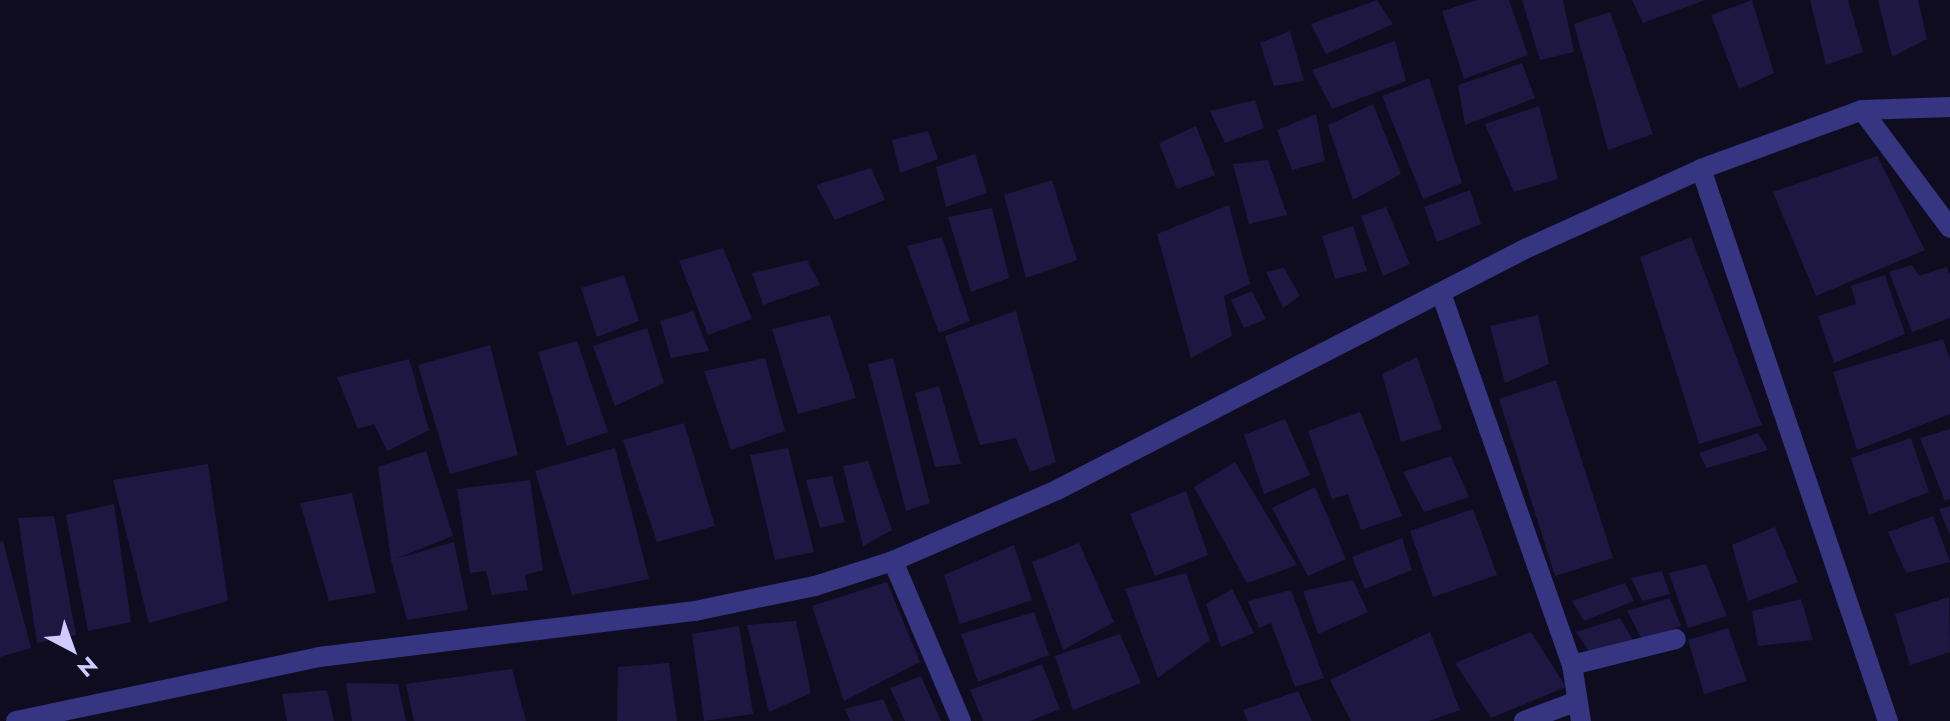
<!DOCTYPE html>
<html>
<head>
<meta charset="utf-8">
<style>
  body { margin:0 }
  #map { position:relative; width:1950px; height:721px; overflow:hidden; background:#0f0c20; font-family:Jost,sans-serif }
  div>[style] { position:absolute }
  .building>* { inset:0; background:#1e1742 }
  .street>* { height:20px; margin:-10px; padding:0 10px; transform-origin:10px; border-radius:10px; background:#353581 }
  span { translate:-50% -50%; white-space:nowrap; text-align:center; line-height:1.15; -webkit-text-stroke:6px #0f0c20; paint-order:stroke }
  .north { position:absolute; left:32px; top:609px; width:80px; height:80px; -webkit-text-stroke:6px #0f0c20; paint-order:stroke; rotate:139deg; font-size:22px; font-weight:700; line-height:32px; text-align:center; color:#cfcbff }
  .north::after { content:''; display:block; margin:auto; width:28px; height:36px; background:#cfcbff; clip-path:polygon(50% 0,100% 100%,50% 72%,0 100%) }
</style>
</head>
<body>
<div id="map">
  <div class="building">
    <i style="clip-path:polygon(1377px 0,1393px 24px,1326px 54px,1311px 24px)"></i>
    <i style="clip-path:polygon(1477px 0,1509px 0,1528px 55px,1464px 79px,1442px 11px)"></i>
    <i style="clip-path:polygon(1522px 0,1563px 0,1574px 52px,1540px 60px)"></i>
    <i style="clip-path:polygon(1632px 0,1705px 0,1643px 23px)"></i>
    <i style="clip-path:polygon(1752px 0,1774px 73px,1739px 89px,1711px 15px)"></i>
    <i style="clip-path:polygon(1810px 0,1848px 0,1863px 52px,1826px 65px)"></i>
    <i style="clip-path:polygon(1878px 0,1918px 0,1927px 39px,1892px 57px)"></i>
    <i style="clip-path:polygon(1610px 12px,1653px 134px,1608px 150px,1574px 24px)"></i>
    <i style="clip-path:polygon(1290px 31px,1304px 81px,1274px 86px,1260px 43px)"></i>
    <i style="clip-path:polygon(1395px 41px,1406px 81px,1332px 109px,1312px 70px)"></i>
    <i style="clip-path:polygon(1522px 63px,1535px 98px,1465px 125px,1458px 85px)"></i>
    <i style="clip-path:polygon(1429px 78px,1462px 183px,1423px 199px,1382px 96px)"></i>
    <i style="clip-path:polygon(1255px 100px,1264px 128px,1225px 143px,1210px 111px)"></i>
    <i style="clip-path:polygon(1373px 104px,1401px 174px,1353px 200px,1328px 125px)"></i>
    <i style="clip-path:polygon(1539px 106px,1558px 179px,1514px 192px,1485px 124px)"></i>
    <i style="clip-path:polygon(1316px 114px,1325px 161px,1292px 170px,1277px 130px)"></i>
    <i style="clip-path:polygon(1196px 126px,1215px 175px,1177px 189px,1159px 143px)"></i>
    <i style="clip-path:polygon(928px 131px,938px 159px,900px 173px,892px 140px)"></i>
    <i style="clip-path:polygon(975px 154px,987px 193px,946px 207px,936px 167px)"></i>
    <i style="clip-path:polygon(1877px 156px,1925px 250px,1816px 296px,1773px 192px)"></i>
    <i style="clip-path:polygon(1268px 160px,1287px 215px,1249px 224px,1233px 164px)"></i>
    <i style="clip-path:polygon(871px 168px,885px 200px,835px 220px,816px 185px)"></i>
    <i style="clip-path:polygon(1052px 180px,1077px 260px,1026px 278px,1004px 195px)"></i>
    <i style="clip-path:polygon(1470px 190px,1481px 224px,1437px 242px,1424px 207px)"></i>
    <i style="clip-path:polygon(1229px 205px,1250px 284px,1224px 296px,1232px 336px,1191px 358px,1157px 234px)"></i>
    <i style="clip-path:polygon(1386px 207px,1410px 264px,1383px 276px,1361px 216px)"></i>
    <i style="clip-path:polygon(992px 208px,1009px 278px,971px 292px,948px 217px)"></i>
    <i style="clip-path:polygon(1353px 226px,1367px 271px,1335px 279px,1322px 236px)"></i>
    <i style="clip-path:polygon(942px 237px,970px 321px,939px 333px,907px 246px)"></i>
    <i style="clip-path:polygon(1691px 237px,1762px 425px,1699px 444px,1640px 257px)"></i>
    <i style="clip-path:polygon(723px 248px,752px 319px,708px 335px,679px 261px)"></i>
    <i style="clip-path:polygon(807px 260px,820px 285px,763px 305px,752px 273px)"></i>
    <i style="clip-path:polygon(1912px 265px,1919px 276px,1946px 267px,1950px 275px,1950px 318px,1912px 332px,1889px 272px)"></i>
    <i style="clip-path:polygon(1284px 268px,1300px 296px,1283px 308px,1266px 272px)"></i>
    <i style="clip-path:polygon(624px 275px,639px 321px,597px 337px,581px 288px)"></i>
    <i style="clip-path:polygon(1885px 275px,1905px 334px,1834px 363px,1818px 316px,1856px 304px,1851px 286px)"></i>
    <i style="clip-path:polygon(1252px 291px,1266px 319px,1244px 328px,1231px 300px)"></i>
    <i style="clip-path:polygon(693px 311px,709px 351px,671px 358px,660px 321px)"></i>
    <i style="clip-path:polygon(1016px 311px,1056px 462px,1030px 472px,1016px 438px,980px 445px,945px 336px)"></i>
    <i style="clip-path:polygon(830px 315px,856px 398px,798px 414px,772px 329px)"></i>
    <i style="clip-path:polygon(1538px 315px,1549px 364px,1505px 383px,1490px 326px)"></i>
    <i style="clip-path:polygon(647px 328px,664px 383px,615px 406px,593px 346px)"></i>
    <i style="clip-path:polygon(1943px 339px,1950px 359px,1950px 414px,1857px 450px,1833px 372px)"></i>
    <i style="clip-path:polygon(577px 341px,608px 432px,567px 446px,538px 352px)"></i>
    <i style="clip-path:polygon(490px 345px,518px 455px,450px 474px,418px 365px)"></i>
    <i style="clip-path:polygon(1417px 357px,1442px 429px,1401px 442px,1382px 374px)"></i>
    <i style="clip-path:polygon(765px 358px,785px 431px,731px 450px,704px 371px)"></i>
    <i style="clip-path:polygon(893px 358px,930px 503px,906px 511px,868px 364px)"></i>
    <i style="clip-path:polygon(409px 359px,429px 430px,387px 451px,374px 424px,358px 429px,337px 377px)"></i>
    <i style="clip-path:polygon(1556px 380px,1613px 558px,1555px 576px,1499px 399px)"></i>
    <i style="clip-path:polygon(939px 386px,961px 464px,935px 467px,915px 393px)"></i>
    <i style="clip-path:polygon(1360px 412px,1402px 516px,1361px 530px,1348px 494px,1332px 499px,1308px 431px)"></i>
    <i style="clip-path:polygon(1285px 419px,1310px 475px,1264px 494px,1244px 435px)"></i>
    <i style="clip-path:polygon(684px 423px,715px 526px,657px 542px,623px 440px)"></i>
    <i style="clip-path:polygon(1950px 429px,1950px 499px,1945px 501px,1920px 438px)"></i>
    <i style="clip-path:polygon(1758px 433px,1768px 450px,1707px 468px,1699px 453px)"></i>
    <i style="clip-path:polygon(1911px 438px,1929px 492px,1869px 515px,1851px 458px)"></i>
    <i style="clip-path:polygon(615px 448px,649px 579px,572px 595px,535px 471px)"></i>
    <i style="clip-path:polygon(788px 448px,814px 552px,775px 560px,750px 455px)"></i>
    <i style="clip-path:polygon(426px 451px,453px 536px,395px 559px,454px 542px,468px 610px,407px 620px,391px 560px,378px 467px)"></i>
    <i style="clip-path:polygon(1451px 456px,1469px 497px,1424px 512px,1403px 472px)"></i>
    <i style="clip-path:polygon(868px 461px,892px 530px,863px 546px,843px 466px)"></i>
    <i style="clip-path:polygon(1235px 462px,1297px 565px,1247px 583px,1194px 487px)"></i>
    <i style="clip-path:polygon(208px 464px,228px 601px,149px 623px,113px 480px)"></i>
    <i style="clip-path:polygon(832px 476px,845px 522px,820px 528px,806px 480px)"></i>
    <i style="clip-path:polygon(530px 480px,543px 570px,525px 575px,528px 590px,492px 595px,486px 571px,470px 573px,457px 489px)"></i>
    <i style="clip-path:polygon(1315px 487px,1346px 559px,1308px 576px,1272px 508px)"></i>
    <i style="clip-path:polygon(1186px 491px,1208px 555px,1155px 576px,1130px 514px)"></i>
    <i style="clip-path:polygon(352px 493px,376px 593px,329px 601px,300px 503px)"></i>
    <i style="clip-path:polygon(114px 504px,131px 622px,88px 631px,66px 515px)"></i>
    <i style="clip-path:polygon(1950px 506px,1950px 535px,1939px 509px)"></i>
    <i style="clip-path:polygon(1473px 509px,1497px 575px,1433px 597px,1410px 531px)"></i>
    <i style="clip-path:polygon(54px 516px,76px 635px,37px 643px,18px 518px)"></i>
    <i style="clip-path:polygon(1933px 516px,1950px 562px,1906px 573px,1888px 532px)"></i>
    <i style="clip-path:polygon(1775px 527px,1798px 582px,1748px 601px,1732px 545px)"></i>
    <i style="clip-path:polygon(1402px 538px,1412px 570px,1365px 589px,1352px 557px)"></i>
    <i style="clip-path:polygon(3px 541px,31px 648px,0 657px,0 542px)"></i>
    <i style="clip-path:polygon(1079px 543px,1114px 622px,1063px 650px,1032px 562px)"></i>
    <i style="clip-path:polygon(1014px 545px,1032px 600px,960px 624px,944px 575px)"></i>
    <i style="clip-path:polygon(1706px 564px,1727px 616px,1688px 628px,1669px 573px)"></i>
    <i style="clip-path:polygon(1662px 571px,1670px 594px,1642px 601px,1631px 578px)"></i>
    <i style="clip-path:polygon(1186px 573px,1210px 640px,1158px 678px,1125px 589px)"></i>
    <i style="clip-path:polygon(1353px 580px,1368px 612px,1318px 634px,1303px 591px)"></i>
    <i style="clip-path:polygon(887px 582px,920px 662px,844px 701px,812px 606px)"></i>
    <i style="clip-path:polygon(1625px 583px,1634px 601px,1584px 621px,1572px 601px)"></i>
    <i style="clip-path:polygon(1232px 589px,1254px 633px,1221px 647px,1206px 604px)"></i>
    <i style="clip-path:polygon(1291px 590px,1324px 678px,1295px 687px,1271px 623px,1259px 628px,1248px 601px)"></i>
    <i style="clip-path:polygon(1949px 597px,1950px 652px,1910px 665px,1895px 614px)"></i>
    <i style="clip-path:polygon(1670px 598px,1681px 626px,1643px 641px,1627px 611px)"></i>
    <i style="clip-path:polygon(1801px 599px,1813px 640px,1758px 646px,1752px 611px)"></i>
    <i style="clip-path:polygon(1034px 612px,1049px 655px,978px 682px,961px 634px)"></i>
    <i style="clip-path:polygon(1620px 618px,1634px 642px,1591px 654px,1576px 632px)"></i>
    <i style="clip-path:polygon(796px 621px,811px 693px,769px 712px,747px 625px)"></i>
    <i style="clip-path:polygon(739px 626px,753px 714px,704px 721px,692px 634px)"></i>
    <i style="clip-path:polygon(1728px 628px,1747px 681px,1704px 694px,1688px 640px)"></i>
    <i style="clip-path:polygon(1430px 632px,1460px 710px,1429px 721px,1351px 721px,1330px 680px)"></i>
    <i style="clip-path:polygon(1531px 632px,1566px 687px,1491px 718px,1455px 663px)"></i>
    <i style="clip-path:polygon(1120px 634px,1141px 683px,1073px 710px,1055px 656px)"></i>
    <i style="clip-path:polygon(669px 663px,677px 721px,617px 721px,618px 667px)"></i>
    <i style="clip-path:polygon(1042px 664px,1060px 709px,1030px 721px,983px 721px,970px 690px)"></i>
    <i style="clip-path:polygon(512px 669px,526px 721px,414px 721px,406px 684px)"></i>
    <i style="clip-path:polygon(921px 676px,941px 721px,905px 721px,890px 688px)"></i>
    <i style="clip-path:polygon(346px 683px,398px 684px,406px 721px,352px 721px)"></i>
    <i style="clip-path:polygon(327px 690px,334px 721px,287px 721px,282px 694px)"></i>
    <i style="clip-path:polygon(1298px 691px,1312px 721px,1248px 721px,1243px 710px)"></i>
    <i style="clip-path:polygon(883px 699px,893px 721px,850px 721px,845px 709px)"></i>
  </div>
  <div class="street">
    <i style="left:1862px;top:110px;width:147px;rotate:53.3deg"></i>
    <i style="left:1701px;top:169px;width:583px;rotate:71.29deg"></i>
    <i style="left:1441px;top:293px;width:394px;rotate:70.6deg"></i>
    <i style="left:1572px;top:665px;width:57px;rotate:80.9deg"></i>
    <i style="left:893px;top:561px;width:174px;rotate:67deg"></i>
    <i style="left:1572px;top:665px;width:107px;rotate:-14deg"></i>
    <i style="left:16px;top:721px;width:310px;rotate:-11.9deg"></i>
    <i style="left:319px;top:657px;width:379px;rotate:-7deg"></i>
    <i style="left:695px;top:611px;width:123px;rotate:-11.8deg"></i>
    <i style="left:815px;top:586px;width:82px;rotate:-17.8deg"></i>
    <i style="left:893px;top:561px;width:179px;rotate:-23.4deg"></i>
    <i style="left:1057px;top:490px;width:526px;rotate:-27.25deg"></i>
    <i style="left:1525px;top:249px;width:193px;rotate:-24.4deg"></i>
    <i style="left:1701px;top:169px;width:171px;rotate:-20.1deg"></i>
    <i style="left:1862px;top:110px;width:88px;rotate:-2deg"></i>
    <i style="left:1524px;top:721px;width:54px;rotate:-20.4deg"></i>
  </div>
  <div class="north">N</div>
</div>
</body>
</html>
